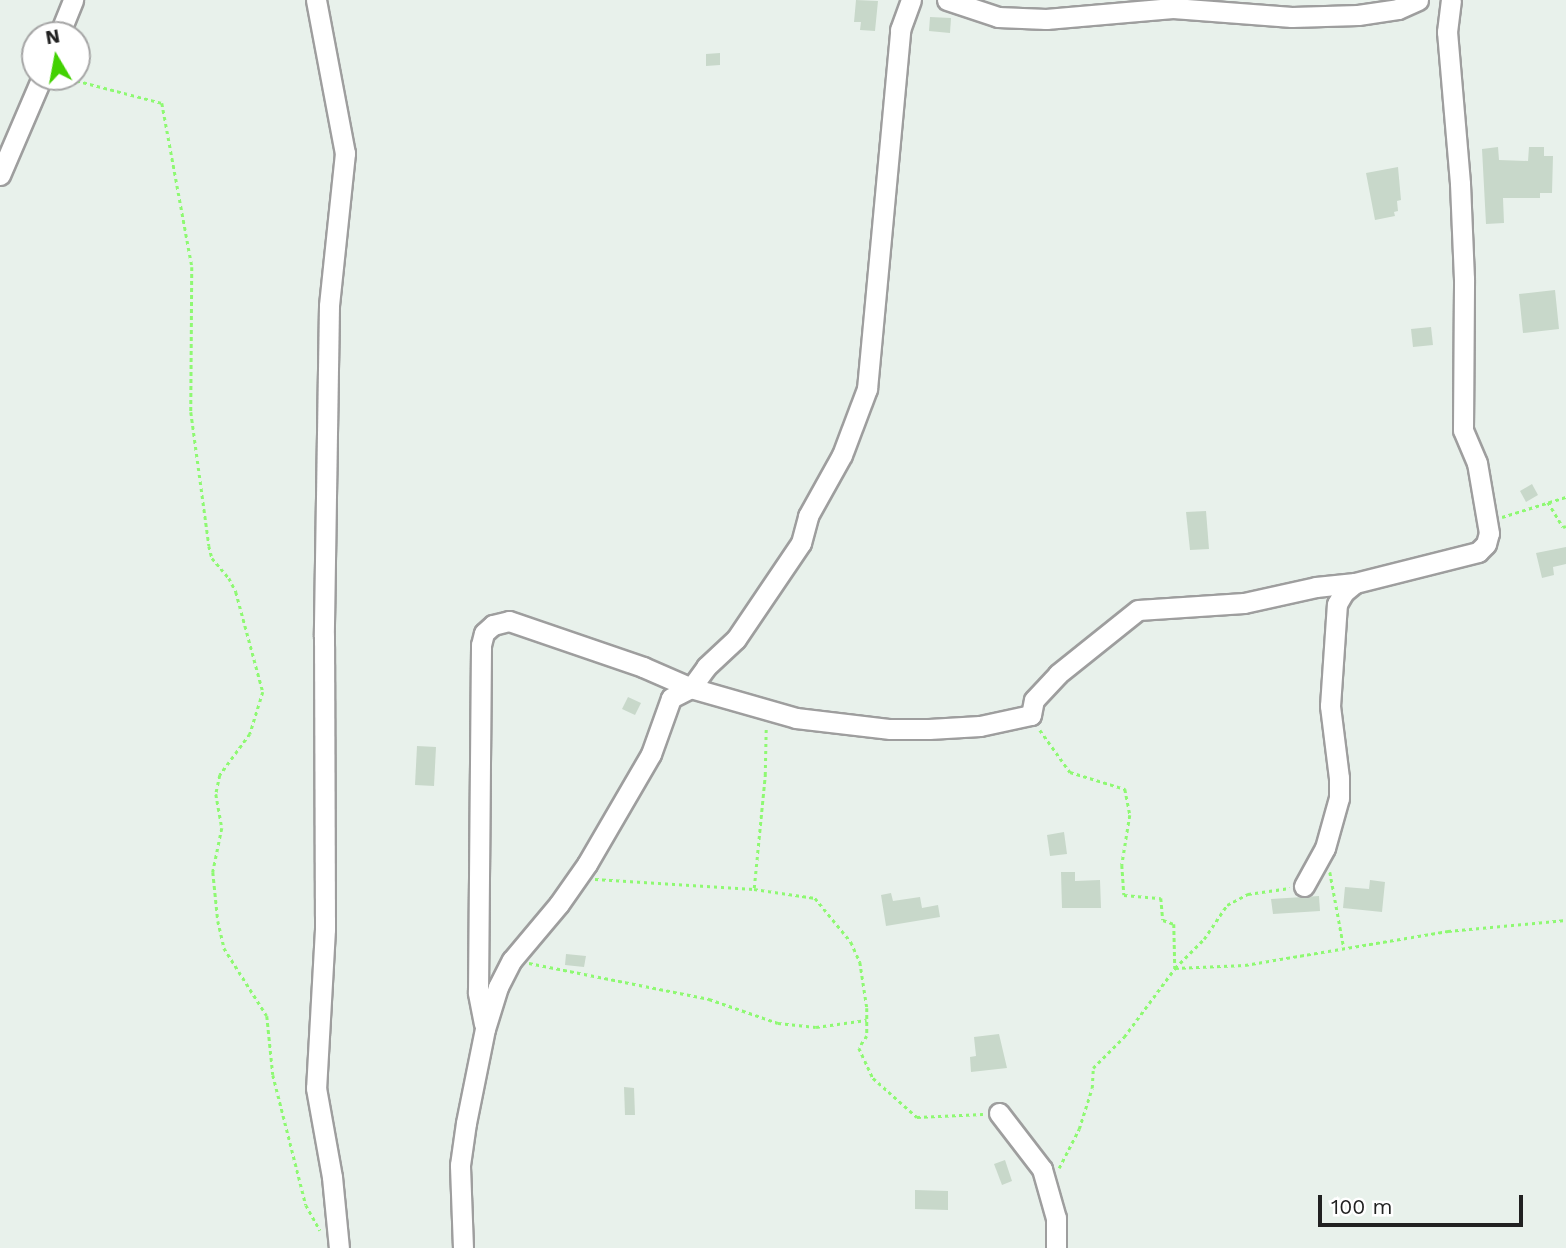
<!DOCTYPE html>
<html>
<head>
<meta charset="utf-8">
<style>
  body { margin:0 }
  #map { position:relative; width:1566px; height:1248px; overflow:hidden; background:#e8f1eb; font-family:"Work Sans",sans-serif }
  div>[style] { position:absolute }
  .building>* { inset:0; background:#c8d8ca }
  .path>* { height:2.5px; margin-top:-1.25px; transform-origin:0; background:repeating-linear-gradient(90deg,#8ef972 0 3.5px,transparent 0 7px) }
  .roads { filter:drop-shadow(2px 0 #9e9e9e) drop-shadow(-2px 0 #9e9e9e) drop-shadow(0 2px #9e9e9e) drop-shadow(0 -2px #9e9e9e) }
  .minor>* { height:19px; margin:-9.5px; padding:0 9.5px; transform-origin:9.5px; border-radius:9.5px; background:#fff }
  span { translate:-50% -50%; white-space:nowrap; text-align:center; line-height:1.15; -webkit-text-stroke:7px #fff; paint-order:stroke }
  .north { position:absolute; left:21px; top:21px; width:70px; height:70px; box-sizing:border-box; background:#fff; border:2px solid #a6a6a6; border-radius:50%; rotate:350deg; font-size:19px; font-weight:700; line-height:28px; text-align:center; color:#212121 }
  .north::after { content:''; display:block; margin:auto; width:24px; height:32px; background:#42d102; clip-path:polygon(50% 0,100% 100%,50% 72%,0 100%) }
  .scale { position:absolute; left:1318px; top:1195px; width:205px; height:32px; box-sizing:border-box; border:4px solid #212121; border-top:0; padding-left:9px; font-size:21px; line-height:24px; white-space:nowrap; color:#212121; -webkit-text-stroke:5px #fff; paint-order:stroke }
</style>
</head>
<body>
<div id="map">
  <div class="building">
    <i style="clip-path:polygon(856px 0,878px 1px,875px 31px,860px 30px,861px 22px,854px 22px)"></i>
    <i style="clip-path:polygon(930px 17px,951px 18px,950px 33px,929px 31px)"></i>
    <i style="clip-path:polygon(720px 53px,720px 65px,706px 66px,706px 54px)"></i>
    <i style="clip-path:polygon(1498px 147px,1499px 160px,1528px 161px,1529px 147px,1544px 147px,1544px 156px,1553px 156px,1552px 193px,1540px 193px,1540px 198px,1503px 198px,1504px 223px,1486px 224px,1482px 149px)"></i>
    <i style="clip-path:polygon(1398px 167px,1401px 200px,1397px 201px,1398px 211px,1394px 212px,1395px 216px,1375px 220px,1366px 173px)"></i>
    <i style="clip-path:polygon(1555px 290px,1559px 329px,1523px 333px,1519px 294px)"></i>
    <i style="clip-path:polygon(1431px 327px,1433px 345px,1413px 347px,1411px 329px)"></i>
    <i style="clip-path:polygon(1532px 484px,1538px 495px,1526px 502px,1520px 491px)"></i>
    <i style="clip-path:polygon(1206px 511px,1209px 549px,1190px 550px,1186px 512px)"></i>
    <i style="clip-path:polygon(1566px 547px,1566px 564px,1553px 567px,1554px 575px,1542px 578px,1536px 553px)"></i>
    <i style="clip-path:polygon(628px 697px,641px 703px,635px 715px,622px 709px)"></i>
    <i style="clip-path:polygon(417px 746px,436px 747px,434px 786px,415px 785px)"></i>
    <i style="clip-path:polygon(1064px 832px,1067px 854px,1050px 856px,1047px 835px)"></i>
    <i style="clip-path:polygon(1061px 872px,1075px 872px,1075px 881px,1100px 880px,1101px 908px,1062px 908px)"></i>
    <i style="clip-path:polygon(1370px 880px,1385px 882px,1382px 912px,1343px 908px,1345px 887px,1369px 889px)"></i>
    <i style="clip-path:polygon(891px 893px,893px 901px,920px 897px,922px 908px,938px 905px,940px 917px,886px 926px,881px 895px)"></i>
    <i style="clip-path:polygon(1319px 896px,1320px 911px,1273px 914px,1271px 899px)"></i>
    <i style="clip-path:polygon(566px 954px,586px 956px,584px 967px,565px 965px)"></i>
    <i style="clip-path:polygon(999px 1034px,1007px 1068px,971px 1072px,970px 1057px,976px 1056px,974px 1037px)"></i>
    <i style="clip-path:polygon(624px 1087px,634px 1088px,635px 1115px,625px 1115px)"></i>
    <i style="clip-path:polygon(1005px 1160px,1012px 1181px,1002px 1185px,994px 1164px)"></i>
    <i style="clip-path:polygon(915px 1190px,948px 1191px,948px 1210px,915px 1209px)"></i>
  </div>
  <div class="path">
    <i style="left:63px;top:77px;width:102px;rotate:14.7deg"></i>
    <i style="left:162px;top:103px;width:167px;rotate:79.6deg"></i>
    <i style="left:192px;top:267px;width:145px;rotate:90.4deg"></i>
    <i style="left:191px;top:412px;width:135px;rotate:82.3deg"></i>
    <i style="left:209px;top:546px;width:12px;rotate:76deg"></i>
    <i style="left:212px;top:558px;width:26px;rotate:50deg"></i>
    <i style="left:229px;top:578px;width:16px;rotate:63deg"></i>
    <i style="left:236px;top:592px;width:104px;rotate:74.9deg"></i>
    <i style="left:263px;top:692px;width:44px;rotate:107.2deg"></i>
    <i style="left:250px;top:734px;width:51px;rotate:126.2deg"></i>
    <i style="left:220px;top:775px;width:19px;rotate:102deg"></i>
    <i style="left:216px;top:794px;width:35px;rotate:80deg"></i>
    <i style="left:222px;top:828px;width:45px;rotate:101.6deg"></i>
    <i style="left:213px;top:872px;width:49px;rotate:84.2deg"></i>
    <i style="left:218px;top:921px;width:28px;rotate:77deg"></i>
    <i style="left:224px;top:948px;width:80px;rotate:57.7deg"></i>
    <i style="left:267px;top:1016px;width:59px;rotate:84.2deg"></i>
    <i style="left:273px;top:1075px;width:134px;rotate:75.8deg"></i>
    <i style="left:306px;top:1205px;width:29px;rotate:61deg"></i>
    <i style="left:1548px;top:502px;width:29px;rotate:59deg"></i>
    <i style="left:1563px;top:527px;width:3px;rotate:-18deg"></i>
    <i style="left:1502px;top:517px;width:67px;rotate:-17.4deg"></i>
    <i style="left:1040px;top:730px;width:52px;rotate:54.5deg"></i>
    <i style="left:1070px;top:772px;width:58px;rotate:17.2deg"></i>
    <i style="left:1125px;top:789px;width:26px;rotate:79deg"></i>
    <i style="left:1130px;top:815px;width:51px;rotate:99.1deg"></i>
    <i style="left:1122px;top:865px;width:30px;rotate:86deg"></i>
    <i style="left:1124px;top:895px;width:37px;rotate:5deg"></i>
    <i style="left:1161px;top:898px;width:22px;rotate:85deg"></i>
    <i style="left:1163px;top:920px;width:12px;rotate:20deg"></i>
    <i style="left:1174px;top:924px;width:44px;rotate:88.7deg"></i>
    <i style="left:1175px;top:968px;width:70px;rotate:-2.5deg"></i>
    <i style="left:1245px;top:965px;width:206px;rotate:-9.5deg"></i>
    <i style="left:1448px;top:931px;width:119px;rotate:-5.3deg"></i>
    <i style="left:1330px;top:872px;width:77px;rotate:79.6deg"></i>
    <i style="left:595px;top:879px;width:159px;rotate:3.6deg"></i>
    <i style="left:754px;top:889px;width:62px;rotate:8.4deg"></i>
    <i style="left:815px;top:898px;width:57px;rotate:50.7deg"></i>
    <i style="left:851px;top:942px;width:22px;rotate:66deg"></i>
    <i style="left:860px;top:962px;width:47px;rotate:81.3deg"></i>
    <i style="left:867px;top:1008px;width:28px;rotate:90deg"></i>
    <i style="left:867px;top:1036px;width:14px;rotate:124deg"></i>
    <i style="left:859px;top:1048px;width:33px;rotate:65deg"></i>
    <i style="left:873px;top:1078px;width:59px;rotate:41.6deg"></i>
    <i style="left:917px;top:1117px;width:66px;rotate:-2.6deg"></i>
    <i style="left:754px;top:888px;width:114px;rotate:-84.4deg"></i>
    <i style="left:765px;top:775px;width:48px;rotate:-88.8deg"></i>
    <i style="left:529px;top:963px;width:184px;rotate:11.3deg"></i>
    <i style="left:709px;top:999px;width:73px;rotate:19.2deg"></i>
    <i style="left:778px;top:1023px;width:38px;rotate:6deg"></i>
    <i style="left:816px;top:1027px;width:51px;rotate:-7.8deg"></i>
    <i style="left:1059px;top:1168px;width:44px;rotate:-62.9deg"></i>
    <i style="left:1079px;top:1129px;width:43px;rotate:-72.4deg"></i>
    <i style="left:1092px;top:1088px;width:20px;rotate:-87deg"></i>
    <i style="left:1093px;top:1068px;width:44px;rotate:-45deg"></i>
    <i style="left:1124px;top:1037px;width:86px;rotate:-53.5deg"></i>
    <i style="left:1175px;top:968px;width:41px;rotate:-45deg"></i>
    <i style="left:1204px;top:939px;width:41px;rotate:-55.9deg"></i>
    <i style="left:1227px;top:905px;width:24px;rotate:-28deg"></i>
    <i style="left:1248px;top:894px;width:42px;rotate:-8.1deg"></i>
  </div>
  <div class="roads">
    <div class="minor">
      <i style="left:316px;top:0;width:156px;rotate:79.3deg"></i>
      <i style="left:345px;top:153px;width:154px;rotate:96deg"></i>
      <i style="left:329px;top:306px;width:330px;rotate:90.9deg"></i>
      <i style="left:324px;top:636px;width:293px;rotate:89.8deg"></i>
      <i style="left:325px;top:929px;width:159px;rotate:93.2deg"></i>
      <i style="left:316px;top:1088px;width:90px;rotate:79.8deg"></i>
      <i style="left:332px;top:1177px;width:71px;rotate:84.4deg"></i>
      <i style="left:947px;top:0;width:54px;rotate:18.4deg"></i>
      <i style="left:998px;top:17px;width:48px;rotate:2.4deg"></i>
      <i style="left:1046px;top:19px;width:127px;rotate:-5deg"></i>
      <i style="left:1173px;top:8px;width:119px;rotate:4.3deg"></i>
      <i style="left:1292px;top:17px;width:66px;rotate:-1.7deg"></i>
      <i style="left:1358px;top:15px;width:40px;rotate:-8.5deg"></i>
      <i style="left:1398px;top:9px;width:22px;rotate:-24deg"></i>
      <i style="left:59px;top:35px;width:38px;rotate:-68deg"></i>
      <i style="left:0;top:175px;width:107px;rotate:-66.8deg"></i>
      <i style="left:1304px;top:886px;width:43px;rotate:-61.1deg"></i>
      <i style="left:1325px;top:848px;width:52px;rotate:-74.4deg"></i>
      <i style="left:1339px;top:798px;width:20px;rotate:-90deg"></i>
      <i style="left:1339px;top:778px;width:73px;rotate:-97.1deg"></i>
      <i style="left:1330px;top:706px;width:102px;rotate:-86.1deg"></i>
      <i style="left:1337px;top:604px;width:14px;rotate:-60deg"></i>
      <i style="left:1344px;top:592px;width:14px;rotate:-39deg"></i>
      <i style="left:1355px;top:583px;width:127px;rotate:-14.1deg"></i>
      <i style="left:1478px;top:552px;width:11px;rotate:-45deg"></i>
      <i style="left:1486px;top:544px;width:11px;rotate:-75deg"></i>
      <i style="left:1489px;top:533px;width:71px;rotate:-99.7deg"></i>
      <i style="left:1477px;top:463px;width:36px;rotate:-113deg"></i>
      <i style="left:1463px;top:430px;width:151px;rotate:-89.6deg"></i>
      <i style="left:1464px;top:279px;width:96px;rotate:-92.4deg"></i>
      <i style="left:1460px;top:183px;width:152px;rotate:-94.9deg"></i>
      <i style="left:1447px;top:32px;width:32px;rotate:-83deg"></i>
      <i style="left:484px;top:1024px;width:33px;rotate:-101deg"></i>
      <i style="left:478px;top:992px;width:347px;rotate:-89.5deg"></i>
      <i style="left:481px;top:645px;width:12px;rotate:-76deg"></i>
      <i style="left:484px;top:633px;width:12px;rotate:-42deg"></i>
      <i style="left:493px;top:625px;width:16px;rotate:-14deg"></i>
      <i style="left:509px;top:621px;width:142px;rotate:18.9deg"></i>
      <i style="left:643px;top:667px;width:52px;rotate:23.6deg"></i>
      <i style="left:691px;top:688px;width:109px;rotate:15.9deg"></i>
      <i style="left:796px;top:718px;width:95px;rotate:6.7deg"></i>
      <i style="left:890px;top:729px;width:39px"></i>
      <i style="left:929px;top:729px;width:51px;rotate:-3.4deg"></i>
      <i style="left:980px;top:726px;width:52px;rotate:-12.2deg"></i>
      <i style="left:1031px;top:715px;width:15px;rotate:-79deg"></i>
      <i style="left:1034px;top:700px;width:35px;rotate:-47deg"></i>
      <i style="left:1058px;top:674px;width:102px;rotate:-38.7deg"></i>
      <i style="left:1138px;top:610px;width:106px;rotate:-3.8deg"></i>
      <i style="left:1244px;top:603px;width:74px;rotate:-12.5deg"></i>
      <i style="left:1316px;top:587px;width:39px;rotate:-6deg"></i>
      <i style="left:999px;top:1113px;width:71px;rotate:52.5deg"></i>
      <i style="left:1042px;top:1169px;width:51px;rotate:74.1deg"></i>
      <i style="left:1056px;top:1218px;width:30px;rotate:90deg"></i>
      <i style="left:463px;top:1248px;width:83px;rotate:-92.1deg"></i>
      <i style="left:460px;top:1165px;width:42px;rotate:-81.9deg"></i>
      <i style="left:466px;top:1123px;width:96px;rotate:-78.6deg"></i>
      <i style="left:485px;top:1029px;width:44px;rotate:-72.8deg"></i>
      <i style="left:498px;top:987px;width:30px;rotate:-63deg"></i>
      <i style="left:512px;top:960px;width:73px;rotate:-50deg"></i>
      <i style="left:559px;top:904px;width:49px;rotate:-55deg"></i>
      <i style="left:587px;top:864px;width:127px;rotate:-59.8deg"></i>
      <i style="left:651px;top:754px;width:59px;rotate:-70.3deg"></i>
      <i style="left:671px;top:698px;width:22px;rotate:-27deg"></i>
      <i style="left:691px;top:688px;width:26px;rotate:-54deg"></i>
      <i style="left:706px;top:667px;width:41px;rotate:-43deg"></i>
      <i style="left:736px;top:639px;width:116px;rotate:-55.9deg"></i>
      <i style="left:801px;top:543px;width:28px;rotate:-75deg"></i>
      <i style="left:808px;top:516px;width:70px;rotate:-60.9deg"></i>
      <i style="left:842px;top:455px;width:71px;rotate:-69.3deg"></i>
      <i style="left:867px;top:389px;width:361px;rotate:-84.7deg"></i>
      <i style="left:900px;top:30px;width:32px;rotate:-70deg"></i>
    </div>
  </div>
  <div class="north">N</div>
  <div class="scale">100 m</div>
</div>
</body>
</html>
